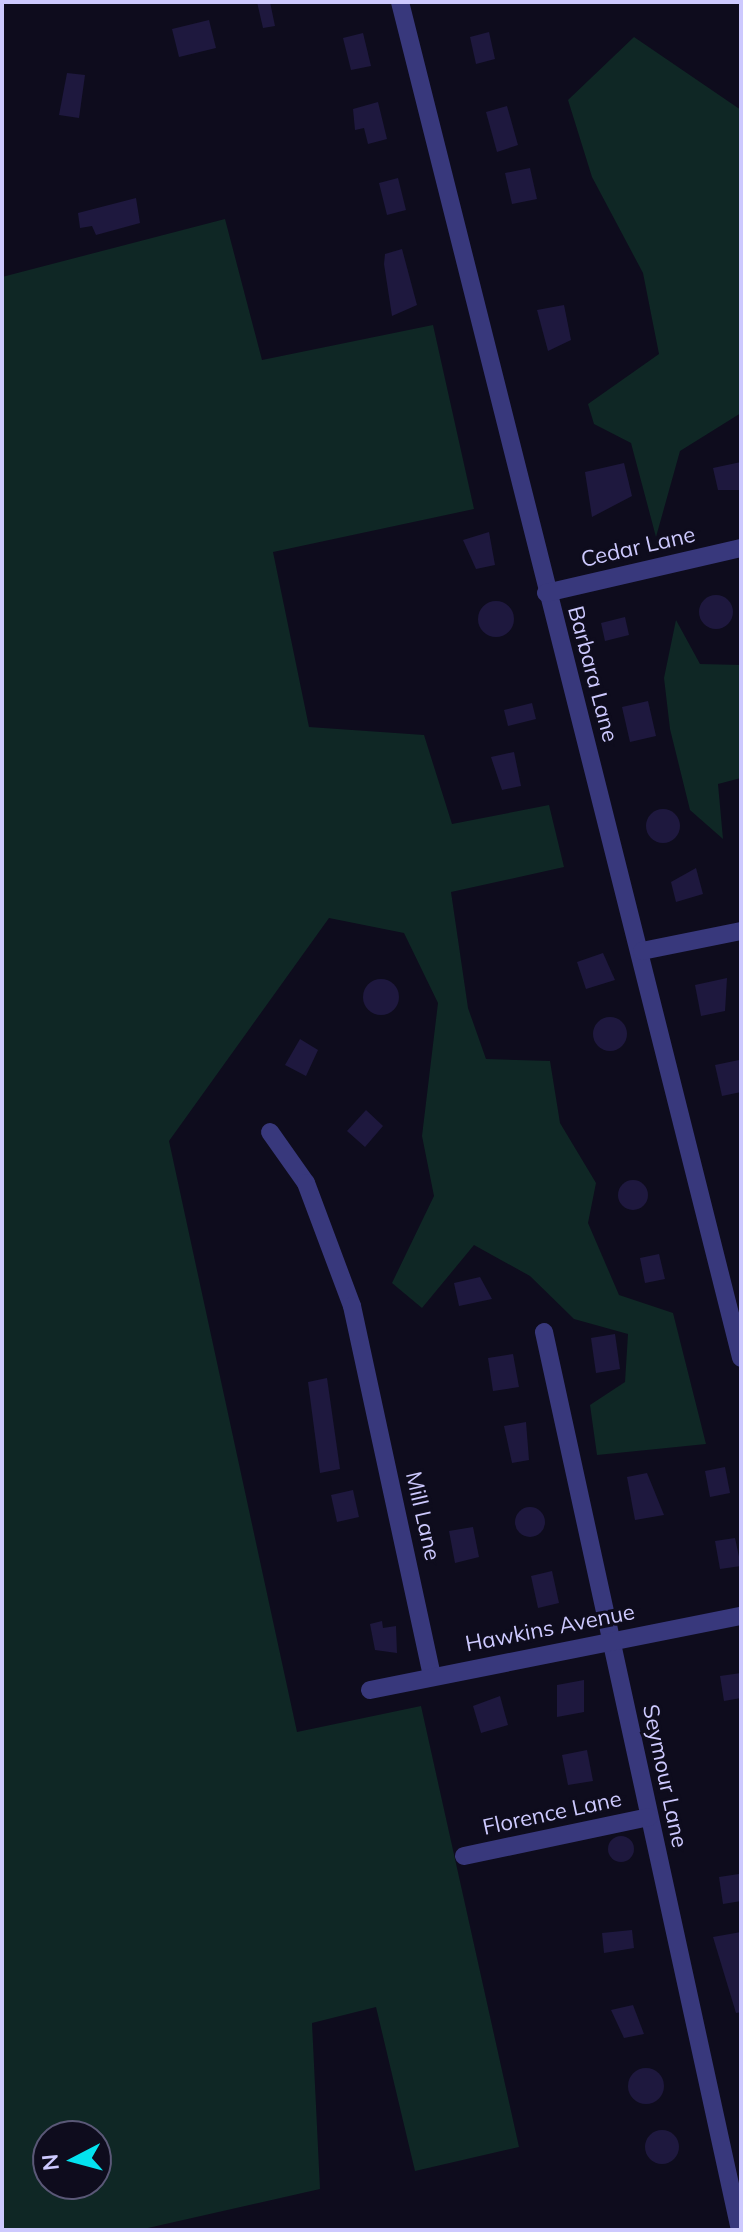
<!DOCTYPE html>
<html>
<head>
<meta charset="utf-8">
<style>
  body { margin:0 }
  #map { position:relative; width:743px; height:2232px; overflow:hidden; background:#0e0c1d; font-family:Mulish,sans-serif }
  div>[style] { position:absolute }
  .green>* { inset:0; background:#0f2725 }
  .building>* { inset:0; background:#1e183e }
  .round { border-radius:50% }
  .minor>* { height:18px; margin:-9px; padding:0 9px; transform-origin:9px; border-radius:9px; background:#38387c }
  span { translate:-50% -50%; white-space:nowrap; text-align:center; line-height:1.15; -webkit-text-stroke:6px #0e0c1d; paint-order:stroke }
  .street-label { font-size:22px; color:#cdc9fe }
  .frame { position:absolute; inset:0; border:4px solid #cdc9fe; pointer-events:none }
  .north { position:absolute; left:32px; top:2120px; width:80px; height:80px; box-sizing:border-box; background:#0e0c1d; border:2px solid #5a5877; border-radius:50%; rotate:264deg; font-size:22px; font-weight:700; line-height:32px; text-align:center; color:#cdc9fe }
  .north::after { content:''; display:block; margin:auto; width:28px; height:36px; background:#04e3ef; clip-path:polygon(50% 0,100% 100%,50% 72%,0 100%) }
</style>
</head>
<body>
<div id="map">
  <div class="green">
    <i style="clip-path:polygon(634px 37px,741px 110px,741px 413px,680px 451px,656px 537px,631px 443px,594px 424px,588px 404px,659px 354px,643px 273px,592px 177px,568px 100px)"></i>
    <i style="clip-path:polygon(evenodd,225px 219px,262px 360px,433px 325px,474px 509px,273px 552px,309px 727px,424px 735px,452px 824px,549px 805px,564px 867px,451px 892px,468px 1008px,486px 1059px,550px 1061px,560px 1123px,596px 1183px,588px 1223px,619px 1295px,673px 1313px,706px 1444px,597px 1455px,590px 1405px,625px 1382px,628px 1334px,574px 1319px,530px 1276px,474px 1245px,422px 1308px,392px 1283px,434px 1196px,422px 1136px,438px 1003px,404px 933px,329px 918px,169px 1141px,297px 1732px,421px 1706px,519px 2147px,415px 2171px,376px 2007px,312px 2023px,320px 2189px,139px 2230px,2px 2230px,2px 277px,225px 219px,48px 2136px,96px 2136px,96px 2184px,48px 2184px,48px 2136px)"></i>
    <i style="clip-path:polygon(676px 620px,700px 664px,741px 665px,741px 778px,718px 784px,723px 839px,690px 810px,670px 729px,664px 678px)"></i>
  </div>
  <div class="building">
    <i style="clip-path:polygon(257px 2px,270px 2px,275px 26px,263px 28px)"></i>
    <i style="clip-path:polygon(209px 20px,216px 48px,179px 57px,172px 29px)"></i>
    <i style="clip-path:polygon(489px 32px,495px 59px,476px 64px,470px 37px)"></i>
    <i style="clip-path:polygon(363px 33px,371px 66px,351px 70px,343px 38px)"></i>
    <i style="clip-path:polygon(67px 73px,85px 75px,79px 118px,59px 115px)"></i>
    <i style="clip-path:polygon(378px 102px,387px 139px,368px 144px,364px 128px,355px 130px,353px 109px)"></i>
    <i style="clip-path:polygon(507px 106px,518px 145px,497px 152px,486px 112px)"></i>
    <i style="clip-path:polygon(530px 168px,537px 199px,512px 204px,505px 173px)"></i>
    <i style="clip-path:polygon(398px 178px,406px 210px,387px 215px,379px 183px)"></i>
    <i style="clip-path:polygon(136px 198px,140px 223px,96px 235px,92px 226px,80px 228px,78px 213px)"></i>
    <i style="clip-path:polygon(402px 249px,417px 305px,392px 316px,384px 264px,385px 254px)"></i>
    <i style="clip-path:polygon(564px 305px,571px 340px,548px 351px,537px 310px)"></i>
    <i style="clip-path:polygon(741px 462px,741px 490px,718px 490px,713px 468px)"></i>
    <i style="clip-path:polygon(624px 463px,632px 496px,592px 517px,585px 472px)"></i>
    <i style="clip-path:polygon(489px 532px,495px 565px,476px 569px,463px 540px)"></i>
    <i class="round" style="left:699px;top:595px;width:34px;height:34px"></i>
    <i class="round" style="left:478px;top:601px;width:36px;height:36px"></i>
    <i style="clip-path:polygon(625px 617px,629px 635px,605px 641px,601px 623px)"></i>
    <i style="clip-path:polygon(648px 701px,656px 736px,630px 742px,622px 707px)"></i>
    <i style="clip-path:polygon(532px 703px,536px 719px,508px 726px,504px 710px)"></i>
    <i style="clip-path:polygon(514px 752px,521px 786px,502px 790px,491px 757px)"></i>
    <i class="round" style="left:646px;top:809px;width:34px;height:34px"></i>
    <i style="clip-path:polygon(696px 868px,703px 894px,676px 902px,671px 882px)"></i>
    <i style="clip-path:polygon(603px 953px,615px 980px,586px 989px,577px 962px)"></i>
    <i style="clip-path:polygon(727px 978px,725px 1011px,701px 1016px,695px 985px)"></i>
    <i class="round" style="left:363px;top:979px;width:36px;height:36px"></i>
    <i class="round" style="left:593px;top:1017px;width:34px;height:34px"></i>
    <i style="clip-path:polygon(300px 1039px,318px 1050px,306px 1076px,285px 1065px)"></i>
    <i style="clip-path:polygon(739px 1060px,741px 1092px,722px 1096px,715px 1065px)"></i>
    <i style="clip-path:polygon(366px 1110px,383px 1126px,365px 1147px,347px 1131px)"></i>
    <i class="round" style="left:618px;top:1180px;width:30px;height:30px"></i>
    <i style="clip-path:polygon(659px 1254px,665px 1279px,645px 1283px,640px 1258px)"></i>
    <i style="clip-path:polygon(480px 1277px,492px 1299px,459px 1306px,454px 1283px)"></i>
    <i style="clip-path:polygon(615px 1334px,620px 1369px,596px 1373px,591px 1338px)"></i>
    <i style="clip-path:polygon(513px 1354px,519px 1387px,493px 1391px,488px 1358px)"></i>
    <i style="clip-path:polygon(327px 1378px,340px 1469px,320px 1473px,308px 1382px)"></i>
    <i style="clip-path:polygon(526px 1422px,529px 1460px,512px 1463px,504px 1426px)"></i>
    <i style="clip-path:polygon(725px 1467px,730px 1493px,710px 1497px,705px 1471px)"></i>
    <i style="clip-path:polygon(647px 1473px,664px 1515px,635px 1520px,627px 1477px)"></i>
    <i style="clip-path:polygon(353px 1490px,359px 1517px,337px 1522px,331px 1495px)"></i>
    <i class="round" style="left:515px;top:1507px;width:30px;height:30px"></i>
    <i style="clip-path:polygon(473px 1527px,479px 1557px,455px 1563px,449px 1531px)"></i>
    <i style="clip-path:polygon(735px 1538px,741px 1566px,720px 1569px,715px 1541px)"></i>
    <i style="clip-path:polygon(552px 1571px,559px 1603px,538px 1608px,531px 1576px)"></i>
    <i style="clip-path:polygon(382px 1621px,383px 1628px,396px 1626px,397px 1653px,375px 1650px,370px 1624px)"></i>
    <i style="clip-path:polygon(741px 1673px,741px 1698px,724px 1701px,720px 1676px)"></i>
    <i style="clip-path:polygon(584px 1680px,584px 1712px,557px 1717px,557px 1685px)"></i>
    <i style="clip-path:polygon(500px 1696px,508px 1725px,481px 1733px,473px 1706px)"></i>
    <i style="clip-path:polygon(587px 1750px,593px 1781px,568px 1785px,562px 1755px)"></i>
    <i class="round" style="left:608px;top:1836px;width:26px;height:26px"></i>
    <i style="clip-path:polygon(739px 1874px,741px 1901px,723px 1904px,719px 1877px)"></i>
    <i style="clip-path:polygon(632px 1930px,634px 1948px,604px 1953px,602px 1933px)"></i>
    <i style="clip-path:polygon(741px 1932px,741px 2012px,736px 2013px,713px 1937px)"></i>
    <i style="clip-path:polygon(633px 2005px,644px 2034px,624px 2038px,611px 2010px)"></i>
    <i class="round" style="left:628px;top:2068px;width:36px;height:36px"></i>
    <i class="round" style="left:645px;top:2130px;width:34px;height:34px"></i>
  </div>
  <div class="minor">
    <i style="left:400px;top:2px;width:1398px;rotate:75.88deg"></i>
    <i style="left:546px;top:593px;width:200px;rotate:-13deg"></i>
    <i style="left:642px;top:951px;width:101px;rotate:-11.4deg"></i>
    <i style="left:270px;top:1132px;width:62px;rotate:54.8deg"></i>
    <i style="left:306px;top:1183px;width:131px;rotate:69.5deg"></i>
    <i style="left:352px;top:1306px;width:378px;rotate:77.8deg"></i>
    <i style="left:544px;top:1332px;width:919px;rotate:77.69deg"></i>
    <i style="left:370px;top:1690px;width:378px;rotate:-11.3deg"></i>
    <i style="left:464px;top:1856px;width:189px;rotate:-11.9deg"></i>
  </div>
  <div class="street-label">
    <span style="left:638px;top:547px;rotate:-13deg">Cedar Lane</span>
    <span style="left:593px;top:674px;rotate:75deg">Barbara Lane</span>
    <span style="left:423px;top:1516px;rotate:77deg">Mill Lane</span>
    <span style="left:550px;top:1628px;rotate:-11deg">Hawkins Avenue</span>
    <span style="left:665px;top:1776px;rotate:78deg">Seymour Lane</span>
    <span style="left:552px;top:1813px;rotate:-12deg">Florence Lane</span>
  </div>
  <div class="frame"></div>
  <div class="north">N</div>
</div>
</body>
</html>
